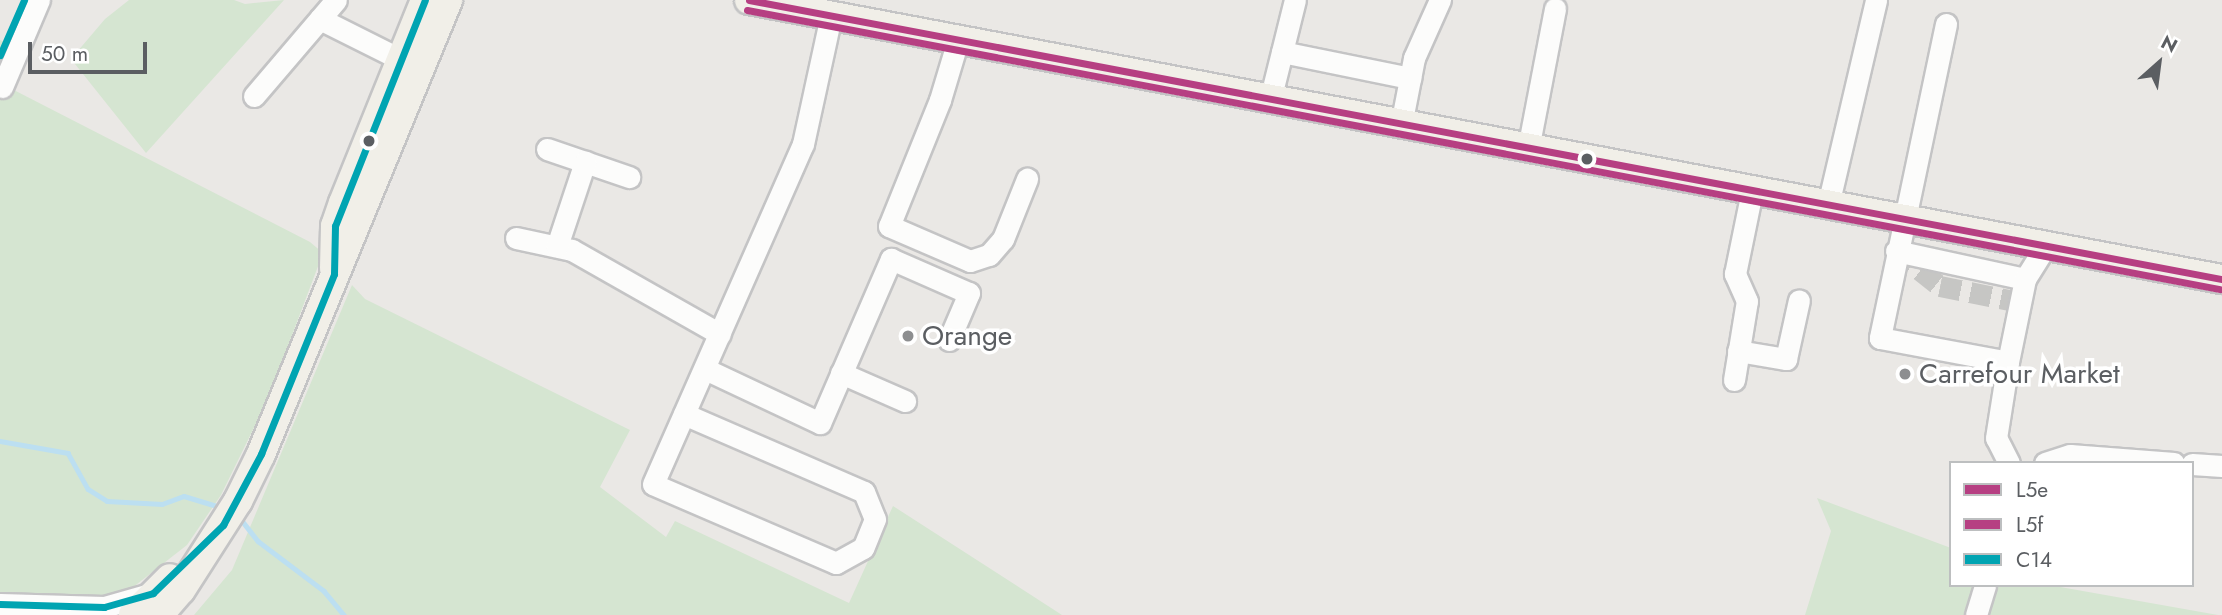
<!DOCTYPE html>
<html>
<head>
<meta charset="utf-8">
<style>
  body { margin:0 }
  #map { position:relative; width:2222px; height:615px; overflow:hidden; background:#eae8e5; font-family:Jost,sans-serif }
  div>[style] { position:absolute }
  .green>* { inset:0; background:#d5e5d1 }
  .stream>* { height:4.5px; margin:-2.25px; padding:0 2.25px; transform-origin:2.25px; border-radius:2.25px; background:#bcdff1 }
  .minor-tunnel>* { height:21px; margin-top:-10.5px; transform-origin:0; background:repeating-linear-gradient(90deg,#c6c6c4 0 21px,transparent 0 31px) }
  .roads { filter:drop-shadow(2px 0 #c4c4c5) drop-shadow(-2px 0 #c4c4c5) drop-shadow(0 2px #c4c4c5) drop-shadow(0 -2px #c4c4c5) }
  .minor>* { height:21px; margin:-10.5px; padding:0 10.5px; transform-origin:10.5px; border-radius:10.5px; background:#fcfcfb }
  .major>* { height:28px; margin:-14px; padding:0 14px; transform-origin:14px; border-radius:14px; background:#f1efe8 }
  .bus-1>* { height:7px; margin:-3.5px; padding:0 3.5px; transform-origin:3.5px; border-radius:3.5px; background:#b63f82 }
  .bus-2>* { height:7px; margin:-3.5px; padding:0 3.5px; transform-origin:3.5px; border-radius:3.5px; background:#b63f82 }
  .bus-3>* { height:7px; margin:-3.5px; padding:0 3.5px; transform-origin:3.5px; border-radius:3.5px; background:#00a4b2 }
  .dots>* { width:19px; height:19px; translate:-50% -50%; box-sizing:border-box; border:4px solid #fff; border-radius:50% }
  span { translate:-50% -50%; white-space:nowrap; text-align:center; line-height:1.15; -webkit-text-stroke:7px #fff; paint-order:stroke }
  .poi-label { font-size:28px; color:#5b5e62 }
  .left { translate:0 -50%; text-align:left }
  .legend { position:absolute; left:1949px; top:461px; width:245px; height:126px; box-sizing:border-box; background:#fff; border:2px solid #bdbfc0; margin:0; padding:9px 12px; list-style:none; font-size:21px; color:#5b5e62 }
  .legend li { display:flex; align-items:center; gap:14px; height:35px }
  .legend b { width:35px; border:2px solid #bdbfc0 }
  .north { position:absolute; left:2124px; top:28px; width:70px; height:70px; -webkit-text-stroke:5px #fff; paint-order:stroke; rotate:28deg; font-size:19px; font-weight:700; line-height:28px; text-align:center; color:#5b5e62 }
  .north::after { content:''; display:block; margin:auto; width:24px; height:32px; background:#5b5e62; clip-path:polygon(50% 0,100% 100%,50% 72%,0 100%) }
  .scale { position:absolute; left:28px; top:42px; width:119px; height:32px; box-sizing:border-box; border:4px solid #5b5e62; border-top:0; padding-left:9px; font-size:21px; line-height:24px; white-space:nowrap; color:#5b5e62; -webkit-text-stroke:5px #fff; paint-order:stroke }
</style>
</head>
<body>
<div id="map">
  <div class="green">
    <i style="clip-path:polygon(129px 0,234px 0,245px 4px,284px 0,146px 153px,71px 59px,105px 19px)"></i>
    <i style="clip-path:polygon(0 40px,23px 49px,8px 87px,310px 242px,323px 253px,268px 399px,221px 495px,187px 545px,123px 595px,98px 600px,0 598px)"></i>
    <i style="clip-path:polygon(352px 285px,365px 299px,630px 430px,600px 487px,666px 537px,675px 521px,849px 603px,893px 506px,1062px 615px,194px 615px,232px 570px)"></i>
    <i style="clip-path:polygon(1817px 498px,1951px 548px,1951px 585px,2049px 585px,2218px 615px,1805px 615px,1831px 531px)"></i>
  </div>
  <div class="stream">
    <i style="left:0;top:441px;width:69px;rotate:10deg"></i>
    <i style="left:68px;top:453px;width:41px;rotate:60.9deg"></i>
    <i style="left:88px;top:489px;width:22px;rotate:32deg"></i>
    <i style="left:107px;top:501px;width:55px;rotate:3.1deg"></i>
    <i style="left:162px;top:504px;width:23px;rotate:-20deg"></i>
    <i style="left:184px;top:496px;width:38px;rotate:17deg"></i>
    <i style="left:240px;top:518px;width:29px;rotate:52deg"></i>
    <i style="left:258px;top:541px;width:83px;rotate:37.1deg"></i>
    <i style="left:324px;top:591px;width:31px;rotate:50deg"></i>
  </div>
  <div class="minor-tunnel">
    <i style="left:1896px;top:251px;width:56px;rotate:38.5deg"></i>
    <i style="left:1940px;top:286px;width:81px;rotate:11.4deg"></i>
  </div>
  <div class="roads">
    <div class="minor">
      <i style="left:320px;top:19px;width:103px;rotate:26.6deg"></i>
      <i style="left:1946px;top:24px;width:321px;rotate:101.9deg"></i>
      <i style="left:1880px;top:338px;width:130px;rotate:10.6deg"></i>
      <i style="left:958px;top:40px;width:63px;rotate:106.7deg"></i>
      <i style="left:940px;top:100px;width:136px;rotate:112deg"></i>
      <i style="left:889px;top:226px;width:88px;rotate:23.4deg"></i>
      <i style="left:970px;top:261px;width:20px;rotate:-18deg"></i>
      <i style="left:989px;top:255px;width:21px;rotate:-49deg"></i>
      <i style="left:1003px;top:239px;width:65px;rotate:-68.2deg"></i>
      <i style="left:1282px;top:52px;width:131px;rotate:11.5deg"></i>
      <i style="left:2px;top:87px;width:95px;rotate:-67deg"></i>
      <i style="left:254px;top:96px;width:126px;rotate:-49.5deg"></i>
      <i style="left:1270px;top:100px;width:103px;rotate:-76deg"></i>
      <i style="left:1401px;top:125px;width:68px;rotate:-79deg"></i>
      <i style="left:1414px;top:58px;width:64px;rotate:-65.9deg"></i>
      <i style="left:547px;top:149px;width:87px;rotate:18.9deg"></i>
      <i style="left:1528px;top:149px;width:143px;rotate:-79.1deg"></i>
      <i style="left:1828px;top:205px;width:211px;rotate:-76.8deg"></i>
      <i style="left:516px;top:238px;width:57px;rotate:12.1deg"></i>
      <i style="left:572px;top:250px;width:170px;rotate:29.6deg"></i>
      <i style="left:557px;top:246px;width:89px;rotate:-71.6deg"></i>
      <i style="left:1896px;top:251px;width:132px;rotate:12.2deg"></i>
      <i style="left:1738px;top:351px;width:49px;rotate:9.5deg"></i>
      <i style="left:1786px;top:359px;width:60px;rotate:-77.6deg"></i>
      <i style="left:705px;top:369px;width:127px;rotate:25.2deg"></i>
      <i style="left:820px;top:423px;width:179px;rotate:-66.6deg"></i>
      <i style="left:891px;top:259px;width:85px;rotate:23.6deg"></i>
      <i style="left:969px;top:293px;width:51px;rotate:113.1deg"></i>
      <i style="left:841px;top:373px;width:70px;rotate:23.6deg"></i>
      <i style="left:1734px;top:380px;width:80px;rotate:-80.7deg"></i>
      <i style="left:1747px;top:301px;width:30px;rotate:-114deg"></i>
      <i style="left:1735px;top:274px;width:85px;rotate:-78.4deg"></i>
      <i style="left:684px;top:414px;width:196px;rotate:23.4deg"></i>
      <i style="left:864px;top:492px;width:29px;rotate:68deg"></i>
      <i style="left:875px;top:519px;width:31px;rotate:112deg"></i>
      <i style="left:863px;top:548px;width:31px;rotate:151deg"></i>
      <i style="left:836px;top:563px;width:199px;rotate:-156.7deg"></i>
      <i style="left:653px;top:484px;width:372px;rotate:-66.2deg"></i>
      <i style="left:803px;top:144px;width:131px;rotate:-77.7deg"></i>
      <i style="left:2009px;top:463px;width:28px;rotate:-117deg"></i>
      <i style="left:1996px;top:438px;width:77px;rotate:-81deg"></i>
      <i style="left:2008px;top:362px;width:85px;rotate:-78.4deg"></i>
      <i style="left:2025px;top:279px;width:39px;rotate:-58deg"></i>
      <i style="left:2045px;top:463px;width:26px;rotate:-18deg"></i>
      <i style="left:2070px;top:455px;width:104px;rotate:4.4deg"></i>
      <i style="left:2192px;top:464px;width:30px;rotate:4deg"></i>
      <i style="left:0;top:604px;width:104px;rotate:1.7deg"></i>
      <i style="left:104px;top:607px;width:51px;rotate:-15.9deg"></i>
      <i style="left:1976px;top:615px;width:31px;rotate:-73deg"></i>
    </div>
    <div class="major">
      <i style="left:749px;top:0;width:1499px;rotate:10.73deg"></i>
      <i style="left:334px;top:268px;width:42px;rotate:-88.6deg"></i>
      <i style="left:335px;top:226px;width:24px;rotate:-71deg"></i>
      <i style="left:343px;top:203px;width:219px;rotate:-68deg"></i>
      <i style="left:133px;top:615px;width:52px;rotate:-45deg"></i>
      <i style="left:159px;top:615px;width:33px;rotate:-49deg"></i>
      <i style="left:181px;top:590px;width:106px;rotate:-57.4deg"></i>
      <i style="left:238px;top:501px;width:52px;rotate:-63.9deg"></i>
      <i style="left:261px;top:454px;width:491px;rotate:-67.6deg"></i>
    </div>
  </div>
  <div class="bus-1">
    <i style="left:749px;top:0;width:1499px;rotate:10.73deg"></i>
  </div>
  <div class="bus-2">
    <i style="left:747px;top:10px;width:1499px;rotate:10.73deg"></i>
  </div>
  <div class="bus-3">
    <i style="left:0;top:55px;width:60px;rotate:-66.4deg"></i>
    <i style="left:0;top:604px;width:104px;rotate:1.7deg"></i>
    <i style="left:104px;top:607px;width:51px;rotate:-15.9deg"></i>
    <i style="left:153px;top:593px;width:98px;rotate:-44.2deg"></i>
    <i style="left:223px;top:525px;width:81px;rotate:-61.8deg"></i>
    <i style="left:261px;top:454px;width:194px;rotate:-67.9deg"></i>
    <i style="left:334px;top:274px;width:48px;rotate:-88.8deg"></i>
    <i style="left:335px;top:226px;width:243px;rotate:-68.3deg"></i>
  </div>
  <div class="dots">
    <i style="left:369px;top:141px;background:#5b5e62"></i>
    <i style="left:1587px;top:159px;background:#5b5e62"></i>
    <i style="left:908px;top:336px;background:#8d8e90"></i>
    <i style="left:1905px;top:374px;background:#8d8e90"></i>
  </div>
  <div class="poi-label">
    <span class="left" style="left:922px;top:336px">Orange</span>
    <span class="left" style="left:1919px;top:374px">Carrefour Market</span>
  </div>
  <ul class="legend">
  <li><b style="height:9px;background:#b63f82"></b>L5e</li>
  <li><b style="height:9px;background:#b63f82"></b>L5f</li>
  <li><b style="height:9px;background:#00a4b2"></b>C14</li>
  </ul>
  <div class="north">N</div>
  <div class="scale">50 m</div>
</div>
</body>
</html>
